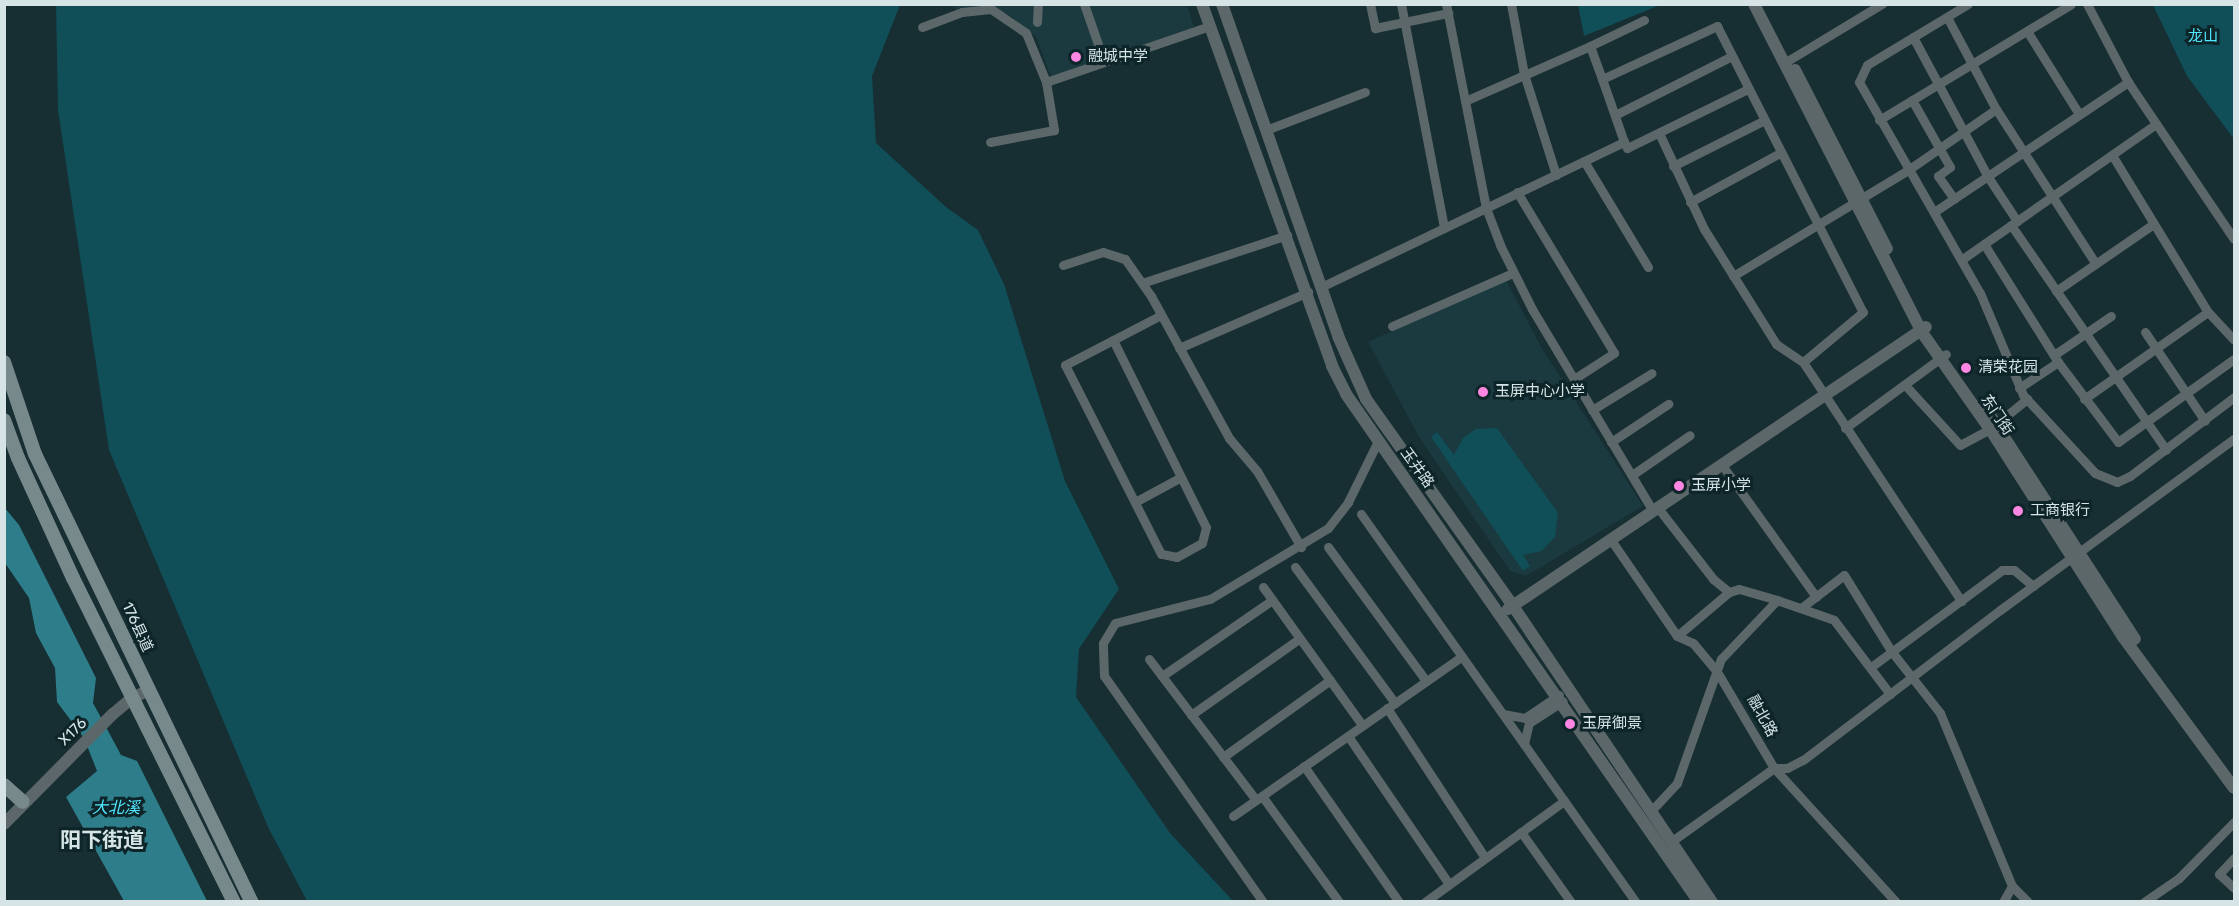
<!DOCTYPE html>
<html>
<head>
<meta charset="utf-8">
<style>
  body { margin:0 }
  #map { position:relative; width:2239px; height:906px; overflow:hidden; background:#172e33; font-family:Rubik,"Noto Sans SC",sans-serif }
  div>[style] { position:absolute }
  .built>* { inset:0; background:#1a3a40 }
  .green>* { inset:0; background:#104e58 }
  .water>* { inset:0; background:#2e7d8a }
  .minor>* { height:9px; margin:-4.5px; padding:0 4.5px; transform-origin:4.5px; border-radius:4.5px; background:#5c6769 }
  .tertiary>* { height:12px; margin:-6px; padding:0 6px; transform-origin:6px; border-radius:6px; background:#5c6769 }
  .secondary>* { height:14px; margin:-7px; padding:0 7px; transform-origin:7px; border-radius:7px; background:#78898c }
  .dots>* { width:16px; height:16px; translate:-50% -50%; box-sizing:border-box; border:3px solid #0d2529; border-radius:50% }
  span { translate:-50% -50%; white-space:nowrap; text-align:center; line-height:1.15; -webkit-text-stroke:6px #0d2529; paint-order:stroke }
  .park-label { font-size:15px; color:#50e6fd }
  .poi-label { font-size:15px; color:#d6e4e6 }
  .left { translate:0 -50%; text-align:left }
  .street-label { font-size:15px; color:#d6e4e6 }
  .water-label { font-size:16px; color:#52e7ff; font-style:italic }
  .district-label { font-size:21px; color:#d6e4e6; font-weight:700 }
  .frame { position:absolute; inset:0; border:6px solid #d6e4e6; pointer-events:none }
</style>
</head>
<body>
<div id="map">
  <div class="built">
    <i style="clip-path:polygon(955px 5px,1187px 5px,1194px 27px,1051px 77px,1036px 37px,1009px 15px,993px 8px,956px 12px)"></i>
    <i style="clip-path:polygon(1505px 278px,1541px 347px,1643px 506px,1526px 576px,1510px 571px,1419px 437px,1368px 342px)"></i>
  </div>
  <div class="green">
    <i style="clip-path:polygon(56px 5px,900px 5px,872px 76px,876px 143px,946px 207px,978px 230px,1004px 284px,1065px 481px,1119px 589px,1079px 649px,1076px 697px,1170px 833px,1233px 901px,307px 901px,268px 827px,109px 450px,58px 110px)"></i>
    <i style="clip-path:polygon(1578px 5px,1578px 4px,1660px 5px,1584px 36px)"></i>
    <i style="clip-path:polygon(2153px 5px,2234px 5px,2234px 139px,2187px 76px)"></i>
    <i style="clip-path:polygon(1497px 428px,1558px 513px,1555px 537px,1542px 551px,1523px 555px,1530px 566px,1523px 571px,1431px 437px,1437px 432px,1454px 455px,1463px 438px,1476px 429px)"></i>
  </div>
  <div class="water">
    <i style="clip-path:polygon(4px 507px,19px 525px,96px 678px,93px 703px,121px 755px,137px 761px,207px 901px,124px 901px,66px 797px,97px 771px,84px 738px,57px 702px,55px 668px,36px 633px,29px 598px,5px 563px)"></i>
  </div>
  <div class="minor">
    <i style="left:1084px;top:4px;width:42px;rotate:70.7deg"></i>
    <i style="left:1370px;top:4px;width:25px;rotate:78deg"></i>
    <i style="left:1375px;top:28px;width:75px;rotate:-11.6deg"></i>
    <i style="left:1401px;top:4px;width:228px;rotate:79.1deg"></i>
    <i style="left:1446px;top:4px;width:208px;rotate:78.9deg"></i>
    <i style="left:1486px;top:208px;width:40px;rotate:69deg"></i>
    <i style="left:1500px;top:245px;width:72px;rotate:63.4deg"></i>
    <i style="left:1532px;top:309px;width:235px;rotate:59.1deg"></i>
    <i style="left:1511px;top:4px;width:71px;rotate:79.5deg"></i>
    <i style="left:1524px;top:74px;width:106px;rotate:72.4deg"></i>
    <i style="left:1968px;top:4px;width:118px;rotate:148.9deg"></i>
    <i style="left:1867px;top:65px;width:19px;rotate:115deg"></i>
    <i style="left:1859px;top:82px;width:243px;rotate:60.2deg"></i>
    <i style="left:1980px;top:293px;width:111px;rotate:67.1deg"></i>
    <i style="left:2023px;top:395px;width:106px;rotate:47.3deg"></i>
    <i style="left:2095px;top:473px;width:24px;rotate:22deg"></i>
    <i style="left:2117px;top:482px;width:14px;rotate:-25deg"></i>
    <i style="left:2130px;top:476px;width:131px;rotate:-37.2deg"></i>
    <i style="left:2087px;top:4px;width:88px;rotate:62.3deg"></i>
    <i style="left:2128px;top:82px;width:189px;rotate:56deg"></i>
    <i style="left:1947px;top:17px;width:104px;rotate:62deg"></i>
    <i style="left:1996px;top:109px;width:184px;rotate:57.2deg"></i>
    <i style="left:1037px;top:22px;width:18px;rotate:-87deg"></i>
    <i style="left:922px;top:27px;width:43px;rotate:-20.6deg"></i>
    <i style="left:962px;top:12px;width:29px;rotate:-6deg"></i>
    <i style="left:991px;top:9px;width:42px;rotate:34.4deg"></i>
    <i style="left:1026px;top:33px;width:53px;rotate:67.8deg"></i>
    <i style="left:1046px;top:82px;width:49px;rotate:80.5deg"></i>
    <i style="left:1054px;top:130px;width:65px;rotate:169.4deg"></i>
    <i style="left:2027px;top:31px;width:98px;rotate:57.9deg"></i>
    <i style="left:1913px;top:37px;width:159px;rotate:61.8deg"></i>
    <i style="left:1988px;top:177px;width:53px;rotate:56.6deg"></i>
    <i style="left:1789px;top:60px;width:109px;rotate:-31.1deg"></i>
    <i style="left:1602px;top:79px;width:35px;rotate:-110deg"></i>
    <i style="left:1590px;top:46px;width:60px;rotate:-25.7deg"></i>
    <i style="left:1046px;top:82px;width:173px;rotate:-18.9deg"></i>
    <i style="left:1912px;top:100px;width:77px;rotate:60.4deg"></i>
    <i style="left:1950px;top:167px;width:15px;rotate:143deg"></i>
    <i style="left:1938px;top:176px;width:28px;rotate:55deg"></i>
    <i style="left:1465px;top:101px;width:137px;rotate:-23.7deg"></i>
    <i style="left:1615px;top:115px;width:131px;rotate:-26.8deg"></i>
    <i style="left:1879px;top:120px;width:224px;rotate:-31.1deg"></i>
    <i style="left:1266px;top:130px;width:106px;rotate:-21deg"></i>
    <i style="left:1659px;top:133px;width:106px;rotate:64.9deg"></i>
    <i style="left:1704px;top:229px;width:136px;rotate:57.9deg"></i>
    <i style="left:1776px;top:344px;width:32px;rotate:34deg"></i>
    <i style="left:1803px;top:362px;width:287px;rotate:56.5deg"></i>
    <i style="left:1624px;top:142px;width:7px;rotate:63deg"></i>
    <i style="left:1627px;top:148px;width:135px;rotate:-26deg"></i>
    <i style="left:2112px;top:155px;width:184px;rotate:58.6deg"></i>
    <i style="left:2208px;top:312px;width:38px;rotate:47deg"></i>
    <i style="left:1584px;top:161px;width:124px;rotate:58.9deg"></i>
    <i style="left:1673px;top:166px;width:101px;rotate:-26.6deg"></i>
    <i style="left:1517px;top:192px;width:188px;rotate:58.9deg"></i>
    <i style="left:1614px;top:353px;width:48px;rotate:147deg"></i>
    <i style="left:1690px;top:202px;width:102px;rotate:-28.6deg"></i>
    <i style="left:1934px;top:212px;width:234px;rotate:-33.8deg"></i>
    <i style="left:2011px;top:225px;width:273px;rotate:55.4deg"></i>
    <i style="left:1984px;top:244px;width:139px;rotate:57.9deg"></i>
    <i style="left:2058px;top:362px;width:100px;rotate:53.1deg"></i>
    <i style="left:2118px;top:442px;width:143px;rotate:-35.6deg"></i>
    <i style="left:1961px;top:260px;width:238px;rotate:-34.9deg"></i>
    <i style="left:1063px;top:265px;width:42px;rotate:-18deg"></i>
    <i style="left:1103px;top:252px;width:23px;rotate:18deg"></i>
    <i style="left:1125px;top:259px;width:45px;rotate:54.9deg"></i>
    <i style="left:1151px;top:296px;width:162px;rotate:61.2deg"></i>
    <i style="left:1229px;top:438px;width:43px;rotate:49.7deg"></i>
    <i style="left:1257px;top:471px;width:88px;rotate:59.9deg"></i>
    <i style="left:1733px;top:276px;width:205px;rotate:-31.2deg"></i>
    <i style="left:1908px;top:170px;width:107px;rotate:-34.7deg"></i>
    <i style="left:1142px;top:283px;width:153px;rotate:-18.3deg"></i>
    <i style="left:1323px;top:286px;width:334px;rotate:-25.6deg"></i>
    <i style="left:1624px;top:142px;width:67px;rotate:-109.2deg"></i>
    <i style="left:1602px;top:79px;width:127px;rotate:-24.7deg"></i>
    <i style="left:1717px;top:26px;width:321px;rotate:63deg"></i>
    <i style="left:1863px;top:312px;width:78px;rotate:140.2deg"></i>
    <i style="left:2056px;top:291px;width:116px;rotate:-34.5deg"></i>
    <i style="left:1392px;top:326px;width:132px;rotate:-23.7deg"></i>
    <i style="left:2145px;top:332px;width:107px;rotate:56deg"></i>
    <i style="left:1113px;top:340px;width:209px;rotate:63.6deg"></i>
    <i style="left:1206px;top:527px;width:16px;rotate:104deg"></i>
    <i style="left:1202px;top:543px;width:29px;rotate:151deg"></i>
    <i style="left:1177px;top:557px;width:16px;rotate:-169deg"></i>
    <i style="left:1161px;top:554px;width:212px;rotate:-116.9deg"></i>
    <i style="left:1065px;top:365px;width:108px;rotate:-27.5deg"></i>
    <i style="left:1179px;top:348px;width:141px;rotate:-23.5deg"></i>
    <i style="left:2054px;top:355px;width:69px;rotate:-34.4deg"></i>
    <i style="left:1905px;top:385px;width:81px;rotate:47.5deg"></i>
    <i style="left:1960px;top:445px;width:34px;rotate:-28deg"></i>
    <i style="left:1990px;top:429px;width:48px;rotate:-39deg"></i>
    <i style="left:2019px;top:388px;width:47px;rotate:-33.7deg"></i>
    <i style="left:2084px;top:399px;width:151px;rotate:-35.1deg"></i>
    <i style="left:1592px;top:410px;width:70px;rotate:-31.7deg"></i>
    <i style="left:1845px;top:428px;width:125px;rotate:-36.2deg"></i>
    <i style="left:1611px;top:442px;width:69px;rotate:-33.7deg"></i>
    <i style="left:1722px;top:465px;width:162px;rotate:54.5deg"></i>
    <i style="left:1632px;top:475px;width:70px;rotate:-34.6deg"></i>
    <i style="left:1135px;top:502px;width:52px;rotate:-28.5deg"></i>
    <i style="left:1658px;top:508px;width:90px;rotate:52.2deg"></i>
    <i style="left:1713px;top:579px;width:21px;rotate:39deg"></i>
    <i style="left:1729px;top:592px;width:10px;rotate:-17deg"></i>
    <i style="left:1739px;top:589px;width:40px;rotate:16deg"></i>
    <i style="left:1361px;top:514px;width:476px;rotate:54.7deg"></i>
    <i style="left:1611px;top:540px;width:116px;rotate:55.5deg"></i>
    <i style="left:1677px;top:636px;width:17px;rotate:24deg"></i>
    <i style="left:1693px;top:643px;width:35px;rotate:50deg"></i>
    <i style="left:1716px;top:670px;width:114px;rotate:59.4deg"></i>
    <i style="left:1774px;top:768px;width:181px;rotate:47.7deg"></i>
    <i style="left:1328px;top:547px;width:166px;rotate:53.8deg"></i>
    <i style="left:1295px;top:567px;width:169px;rotate:53.7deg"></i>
    <i style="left:1263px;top:587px;width:170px;rotate:54.3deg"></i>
    <i style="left:1801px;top:608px;width:54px;rotate:-37.5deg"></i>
    <i style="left:1844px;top:575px;width:91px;rotate:58.1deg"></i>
    <i style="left:1892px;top:652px;width:78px;rotate:51.8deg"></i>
    <i style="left:1940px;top:713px;width:187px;rotate:67.4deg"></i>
    <i style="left:2012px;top:886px;width:18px;rotate:119deg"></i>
    <i style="left:1677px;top:636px;width:68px;rotate:-40.2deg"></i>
    <i style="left:1149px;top:659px;width:177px;rotate:52.8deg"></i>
    <i style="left:1871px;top:667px;width:163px;rotate:-36.5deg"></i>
    <i style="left:2002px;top:570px;width:12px"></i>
    <i style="left:2014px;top:570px;width:25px;rotate:40deg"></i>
    <i style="left:1162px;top:676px;width:134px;rotate:-34.6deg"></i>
    <i style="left:1387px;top:708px;width:179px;rotate:56.8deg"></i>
    <i style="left:1503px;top:714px;width:22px;rotate:10deg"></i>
    <i style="left:1525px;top:718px;width:41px;rotate:-34.1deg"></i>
    <i style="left:1191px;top:715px;width:133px;rotate:-35.2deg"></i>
    <i style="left:1348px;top:736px;width:179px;rotate:55.7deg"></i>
    <i style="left:1524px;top:744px;width:22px;rotate:-77deg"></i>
    <i style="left:1529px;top:723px;width:40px;rotate:-32.9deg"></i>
    <i style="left:1223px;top:757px;width:132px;rotate:-35.7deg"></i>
    <i style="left:1304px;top:766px;width:166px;rotate:55.1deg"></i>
    <i style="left:1262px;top:796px;width:131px;rotate:54deg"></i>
    <i style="left:1651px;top:811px;width:38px;rotate:-47deg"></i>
    <i style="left:1677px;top:783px;width:132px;rotate:-70.5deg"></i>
    <i style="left:1721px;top:659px;width:81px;rotate:-46.5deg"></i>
    <i style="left:1777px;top:600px;width:60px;rotate:19.3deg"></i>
    <i style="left:1834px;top:620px;width:93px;rotate:52.9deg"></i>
    <i style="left:1233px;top:816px;width:279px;rotate:-34.9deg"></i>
    <i style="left:1521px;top:832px;width:86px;rotate:54.5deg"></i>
    <i style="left:1672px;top:841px;width:125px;rotate:-35.6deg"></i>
    <i style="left:1774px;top:768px;width:13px"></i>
    <i style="left:1787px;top:768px;width:18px;rotate:-27deg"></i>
    <i style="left:1803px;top:760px;width:248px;rotate:-37.3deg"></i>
    <i style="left:2000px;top:610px;width:290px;rotate:-36.2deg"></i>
    <i style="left:2234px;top:858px;width:22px;rotate:133deg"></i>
    <i style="left:2219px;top:874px;width:21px;rotate:43deg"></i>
    <i style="left:2012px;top:886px;width:23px;rotate:45deg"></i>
    <i style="left:1263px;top:902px;width:276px;rotate:-125.1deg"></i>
    <i style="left:1104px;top:676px;width:33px;rotate:-92deg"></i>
    <i style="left:1103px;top:643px;width:23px;rotate:-59deg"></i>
    <i style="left:1115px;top:623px;width:98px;rotate:-14.2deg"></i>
    <i style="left:1210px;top:599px;width:138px;rotate:-31deg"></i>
    <i style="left:1328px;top:528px;width:33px;rotate:-52deg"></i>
    <i style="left:1348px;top:502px;width:68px;rotate:-63.8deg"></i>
    <i style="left:1425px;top:902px;width:172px;rotate:-36deg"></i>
    <i style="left:2144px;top:902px;width:42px;rotate:-34.4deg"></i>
    <i style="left:2179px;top:878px;width:78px;rotate:-45.5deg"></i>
  </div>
  <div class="tertiary">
    <i style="left:1202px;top:4px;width:385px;rotate:70.2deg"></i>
    <i style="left:1332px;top:366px;width:31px;rotate:63deg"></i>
    <i style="left:1346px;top:394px;width:619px;rotate:55.21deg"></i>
    <i style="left:1222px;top:4px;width:352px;rotate:70.7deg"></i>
    <i style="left:1338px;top:336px;width:69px;rotate:66deg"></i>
    <i style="left:1366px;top:399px;width:254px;rotate:54.6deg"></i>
    <i style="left:1513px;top:606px;width:357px;rotate:56.1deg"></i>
    <i style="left:1754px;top:4px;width:367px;rotate:62.9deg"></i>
    <i style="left:1921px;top:331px;width:120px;rotate:54.9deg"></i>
    <i style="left:1990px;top:429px;width:247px;rotate:57.4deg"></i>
    <i style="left:2123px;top:637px;width:187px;rotate:53.7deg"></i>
    <i style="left:1795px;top:70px;width:201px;rotate:62.8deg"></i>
    <i style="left:1986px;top:409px;width:274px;rotate:57.1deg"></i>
    <i style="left:1508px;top:609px;width:504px;rotate:-34.01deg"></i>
    <i style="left:4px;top:824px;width:155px;rotate:-45.3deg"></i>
    <i style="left:113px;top:714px;width:23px;rotate:-40deg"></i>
    <i style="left:131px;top:699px;width:20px;rotate:-27deg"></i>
  </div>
  <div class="secondary">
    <i style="left:4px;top:362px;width:97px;rotate:71.4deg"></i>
    <i style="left:35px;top:454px;width:498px;rotate:64.2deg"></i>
    <i style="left:4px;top:420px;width:40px;rotate:69.8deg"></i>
    <i style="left:18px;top:458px;width:132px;rotate:65.4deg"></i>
    <i style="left:73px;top:578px;width:362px;rotate:63.6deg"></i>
    <i style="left:4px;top:785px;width:25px;rotate:42deg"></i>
  </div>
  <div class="dots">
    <i style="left:1076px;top:57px;background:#fd86e3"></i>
    <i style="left:1966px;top:368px;background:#fd86e3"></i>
    <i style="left:1483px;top:392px;background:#fd86e3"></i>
    <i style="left:1679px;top:486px;background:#fd86e3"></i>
    <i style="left:2018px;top:511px;background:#fd86e3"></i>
    <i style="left:1570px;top:724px;background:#fd86e3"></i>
  </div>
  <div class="park-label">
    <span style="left:2203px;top:37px">龙山</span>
  </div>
  <div class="poi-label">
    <span class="left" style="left:1088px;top:57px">融城中学</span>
    <span class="left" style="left:1978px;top:368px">清荣花园</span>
    <span class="left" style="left:1495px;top:392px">玉屏中心小学</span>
    <span class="left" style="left:1691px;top:486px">玉屏小学</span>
    <span class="left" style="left:2030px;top:511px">工商银行</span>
    <span class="left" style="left:1582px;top:724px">玉屏御景</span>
  </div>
  <div class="street-label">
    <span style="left:1997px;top:415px;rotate:56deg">东门街</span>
    <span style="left:1417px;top:468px;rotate:54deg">玉井路</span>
    <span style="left:137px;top:627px;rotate:65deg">176县道</span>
    <span style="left:1762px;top:716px;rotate:61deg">融北路</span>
    <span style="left:73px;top:732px;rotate:-44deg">X176</span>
  </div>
  <div class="water-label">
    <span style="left:116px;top:808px">大北溪</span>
  </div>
  <div class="district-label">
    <span style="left:102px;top:840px">阳下街道</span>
  </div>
  <div class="frame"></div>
</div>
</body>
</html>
